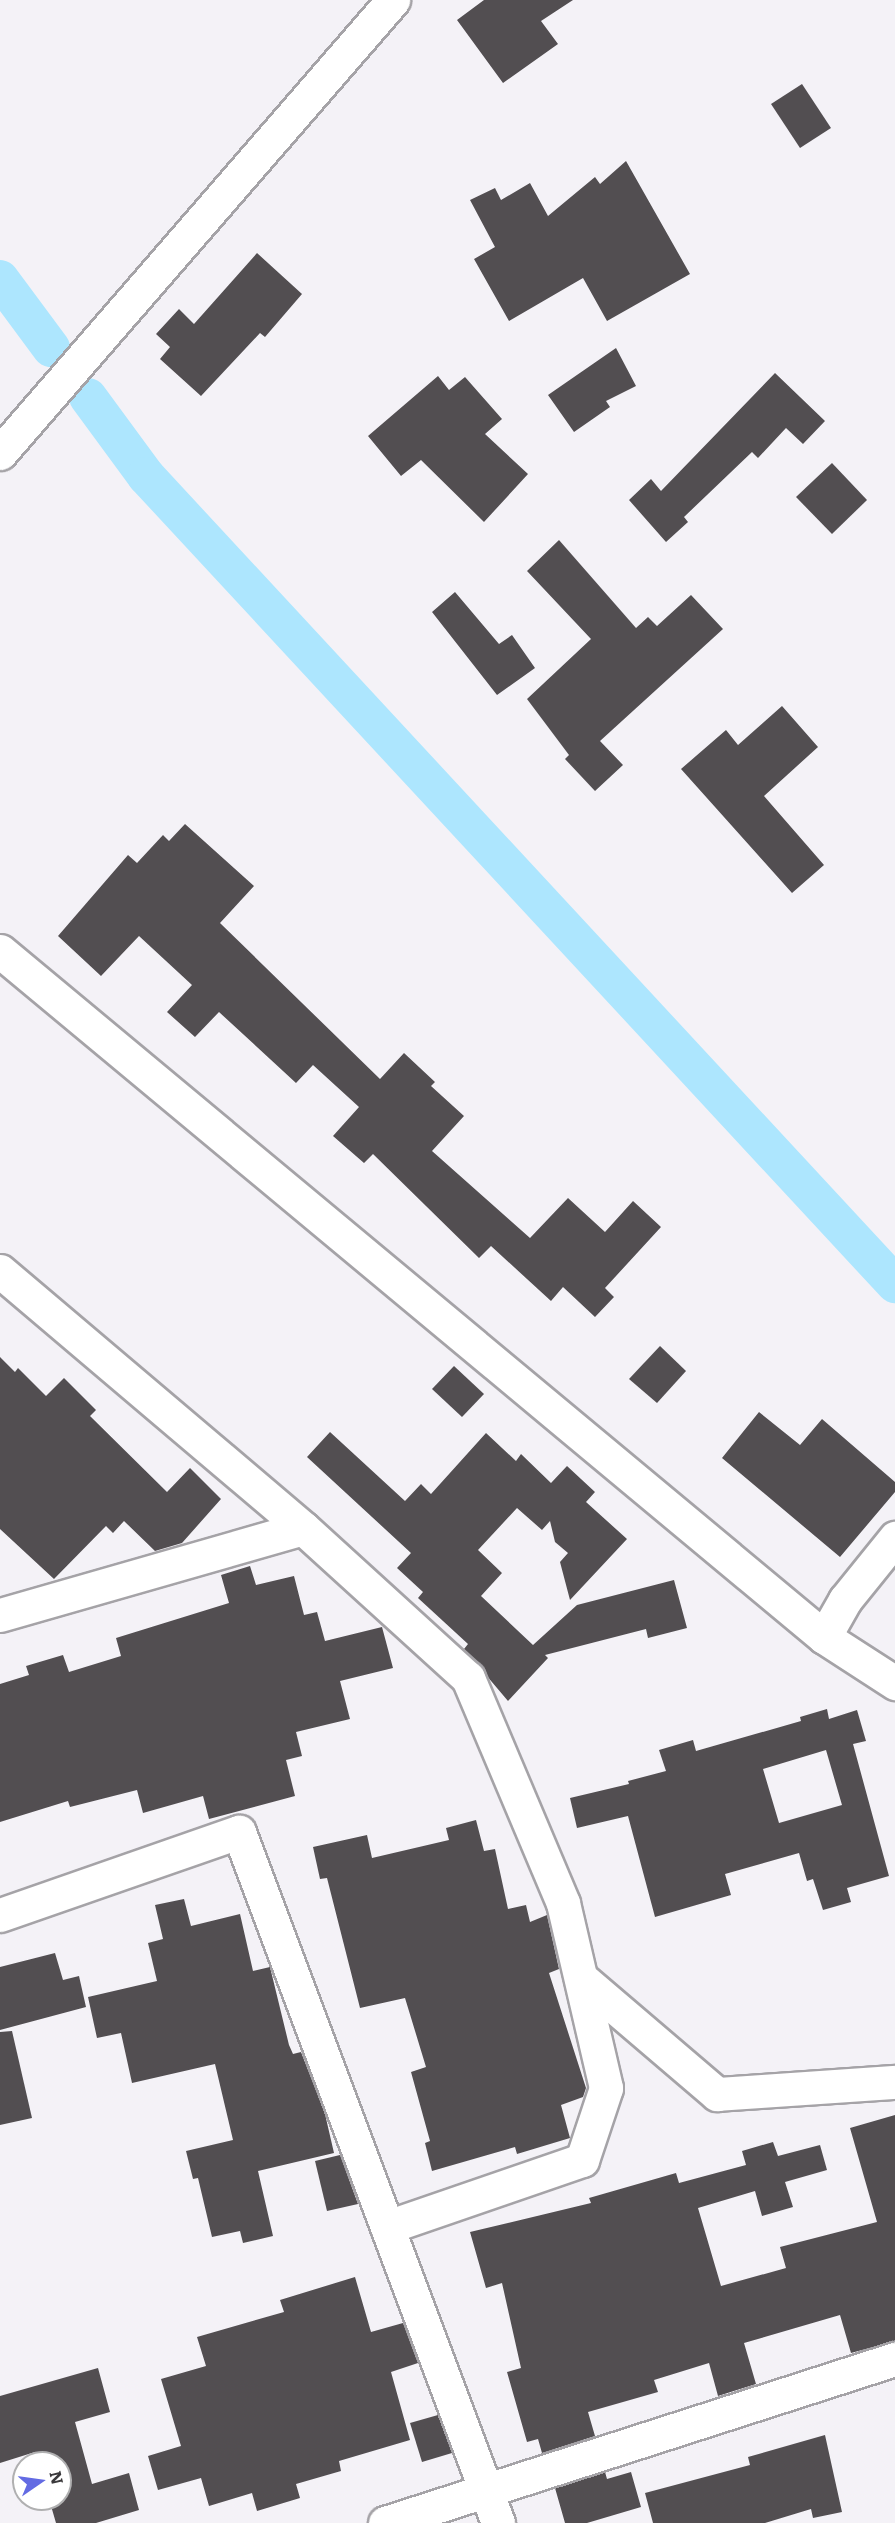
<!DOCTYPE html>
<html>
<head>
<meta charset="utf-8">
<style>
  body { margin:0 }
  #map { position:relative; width:895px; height:2523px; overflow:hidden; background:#f4f2f7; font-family:Literata,serif }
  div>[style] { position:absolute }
  .canal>* { height:38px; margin:-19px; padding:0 19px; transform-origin:19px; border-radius:19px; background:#ade6fe }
  .building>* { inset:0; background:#524e51 }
  .roads { filter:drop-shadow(2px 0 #a5a3a7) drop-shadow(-2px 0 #a5a3a7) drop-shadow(0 2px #a5a3a7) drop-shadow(0 -2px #a5a3a7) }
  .minor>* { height:33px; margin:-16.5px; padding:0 16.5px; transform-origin:16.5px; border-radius:16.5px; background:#fff }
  span { translate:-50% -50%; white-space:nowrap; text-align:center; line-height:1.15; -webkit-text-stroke:6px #fff; paint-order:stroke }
  .north { position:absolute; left:12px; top:2451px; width:60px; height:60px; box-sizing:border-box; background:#fff; border:2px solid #b0b0b1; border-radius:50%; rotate:77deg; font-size:16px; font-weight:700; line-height:24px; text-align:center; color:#3a393b }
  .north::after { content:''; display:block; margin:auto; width:21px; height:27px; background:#636be3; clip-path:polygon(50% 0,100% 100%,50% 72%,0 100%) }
</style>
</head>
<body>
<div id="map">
  <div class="canal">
    <i style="left:0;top:279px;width:86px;rotate:53.5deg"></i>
    <i style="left:88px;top:397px;width:98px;rotate:53.7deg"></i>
    <i style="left:146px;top:476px;width:1102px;rotate:47.17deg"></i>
  </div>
  <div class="building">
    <i style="clip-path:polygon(484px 0,573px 0,541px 21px,558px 44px,503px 83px,457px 20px)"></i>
    <i style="clip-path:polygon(802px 84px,831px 128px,800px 148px,771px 104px)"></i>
    <i style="clip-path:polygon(626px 161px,690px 274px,607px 321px,583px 278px,509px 321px,474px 259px,495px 247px,470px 200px,495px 188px,501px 200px,530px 183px,548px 216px,595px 177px,600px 184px)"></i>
    <i style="clip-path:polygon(257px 253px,302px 294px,265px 337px,260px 333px,201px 396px,160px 359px,170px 347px,156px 334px,179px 309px,194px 324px)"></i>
    <i style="clip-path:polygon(616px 348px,636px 386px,606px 401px,610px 407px,574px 432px,548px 395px)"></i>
    <i style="clip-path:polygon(775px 373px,825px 421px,803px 444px,786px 428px,758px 458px,752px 452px,684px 517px,688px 522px,666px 542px,629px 500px,651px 479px,661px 491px)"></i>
    <i style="clip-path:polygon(438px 376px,449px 390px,465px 377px,502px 419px,485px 434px,528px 474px,484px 522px,421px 460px,401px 476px,368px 436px)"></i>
    <i style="clip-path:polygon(832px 463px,867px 500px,832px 534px,796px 497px)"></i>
    <i style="clip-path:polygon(559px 540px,636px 628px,648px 617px,657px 626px,691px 595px,723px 629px,600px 741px,623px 765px,595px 791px,565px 759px,569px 755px,527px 699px,591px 639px,527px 571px)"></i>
    <i style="clip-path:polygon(455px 592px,499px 644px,512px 635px,535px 668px,497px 695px,432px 612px)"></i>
    <i style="clip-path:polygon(782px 706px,818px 747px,764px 796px,824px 865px,792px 893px,681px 769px,726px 730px,738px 745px)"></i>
    <i style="clip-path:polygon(185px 824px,254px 886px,220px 923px,380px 1079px,404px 1053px,435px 1082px,431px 1086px,464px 1116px,432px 1151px,530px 1238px,568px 1198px,605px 1232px,633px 1201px,661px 1227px,605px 1288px,614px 1297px,595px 1317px,563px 1287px,551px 1301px,491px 1246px,479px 1258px,373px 1154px,364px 1163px,333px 1136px,359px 1107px,313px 1065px,296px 1083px,219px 1012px,195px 1037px,167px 1012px,192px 985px,139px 936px,101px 976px,58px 936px,128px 855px,137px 863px,163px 835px,169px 841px)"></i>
    <i style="clip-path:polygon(660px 1346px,686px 1371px,657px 1403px,629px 1379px)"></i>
    <i style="clip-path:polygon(0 1357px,15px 1372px,18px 1368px,46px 1396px,64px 1378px,96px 1410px,90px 1416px,167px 1492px,190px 1468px,221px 1499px,182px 1543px,155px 1551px,124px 1521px,113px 1533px,106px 1526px,54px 1579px,0 1529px)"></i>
    <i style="clip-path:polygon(454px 1366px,484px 1394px,462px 1417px,432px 1389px)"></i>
    <i style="clip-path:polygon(759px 1412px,800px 1445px,822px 1419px,895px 1482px,895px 1492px,840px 1557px,722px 1458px)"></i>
    <i style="clip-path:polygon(330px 1432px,405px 1501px,421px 1484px,431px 1494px,486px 1433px,516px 1461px,521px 1454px,551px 1483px,567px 1466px,595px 1492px,586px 1502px,627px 1539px,570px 1600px,560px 1562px,568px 1553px,555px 1542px,550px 1521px,542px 1530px,517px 1508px,478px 1550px,502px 1573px,481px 1596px,533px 1645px,577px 1605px,674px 1580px,687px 1628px,648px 1638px,646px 1629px,545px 1655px,548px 1658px,508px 1701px,464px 1649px,468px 1644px,418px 1598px,423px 1592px,397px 1568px,411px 1553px,307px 1457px)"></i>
    <i style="clip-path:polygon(250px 1566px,256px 1585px,294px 1576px,304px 1615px,317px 1612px,325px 1641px,382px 1627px,393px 1668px,340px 1681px,350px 1719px,296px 1732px,302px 1756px,286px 1760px,295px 1796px,209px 1819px,203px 1796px,143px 1813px,137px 1790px,70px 1807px,68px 1801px,0 1822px,0 1684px,29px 1675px,26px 1666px,63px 1655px,69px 1672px,121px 1656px,116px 1638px,229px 1603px,221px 1575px)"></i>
    <i style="clip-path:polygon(evenodd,827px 1709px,829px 1719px,857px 1710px,866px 1741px,853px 1744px,889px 1876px,847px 1888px,851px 1902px,823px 1910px,813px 1879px,807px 1881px,799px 1853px,725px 1874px,731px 1895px,655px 1917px,628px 1816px,577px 1828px,570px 1798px,629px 1784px,628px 1781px,666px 1771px,659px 1750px,693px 1740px,696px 1751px,801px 1721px,800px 1717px,827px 1709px,826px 1750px,842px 1805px,779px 1823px,763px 1769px,826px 1750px)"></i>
    <i style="clip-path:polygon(476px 1820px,484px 1851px,495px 1849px,508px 1909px,526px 1905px,530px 1922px,547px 1915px,559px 1969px,549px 1973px,586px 2088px,583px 2097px,561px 2105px,570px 2138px,517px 2154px,515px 2147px,432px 2171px,425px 2143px,430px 2141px,411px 2072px,426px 2067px,405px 1998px,360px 2008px,327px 1878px,320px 1879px,313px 1847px,367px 1835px,372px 1858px,449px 1840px,446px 1828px)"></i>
    <i style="clip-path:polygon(184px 1899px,191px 1926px,240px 1914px,253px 1971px,270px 1967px,289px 2045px,293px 2054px,301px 2052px,325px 2114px,334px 2153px,258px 2171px,273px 2236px,243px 2243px,240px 2231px,212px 2237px,198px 2178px,193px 2179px,186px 2151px,233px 2140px,215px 2064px,132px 2083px,121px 2033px,97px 2038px,88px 1997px,157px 1981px,148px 1943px,163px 1939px,155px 1905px)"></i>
    <i style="clip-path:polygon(55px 1953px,63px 1980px,79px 1976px,86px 2007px,0 2030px,0 1967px)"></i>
    <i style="clip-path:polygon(12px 2031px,32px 2118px,0 2125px,0 2032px)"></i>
    <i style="clip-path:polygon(895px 2115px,895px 2341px,851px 2353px,840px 2315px,744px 2343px,756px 2384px,718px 2396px,709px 2363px,654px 2380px,658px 2392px,588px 2412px,595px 2436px,542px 2453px,538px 2439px,527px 2442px,507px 2372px,521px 2368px,502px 2283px,486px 2288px,470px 2232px,591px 2203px,589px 2198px,676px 2173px,679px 2183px,746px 2165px,742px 2151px,773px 2142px,778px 2156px,820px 2145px,827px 2170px,785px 2182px,793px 2207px,762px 2216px,755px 2191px,698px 2208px,721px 2286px,786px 2268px,780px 2247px,877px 2222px,850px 2128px)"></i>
    <i style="clip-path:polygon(340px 2155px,358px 2204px,327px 2211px,315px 2161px)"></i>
    <i style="clip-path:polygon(355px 2277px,371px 2332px,403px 2323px,416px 2358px,418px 2363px,391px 2372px,410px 2440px,339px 2461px,341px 2471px,296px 2484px,300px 2498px,257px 2511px,252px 2493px,209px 2506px,201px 2478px,158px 2490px,148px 2456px,181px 2446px,161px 2379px,206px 2366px,197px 2337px,284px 2312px,280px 2300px)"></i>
    <i style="clip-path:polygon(98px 2368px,110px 2412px,75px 2422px,92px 2484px,129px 2473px,139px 2510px,96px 2523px,56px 2523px,49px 2499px,60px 2499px,60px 2463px,38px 2463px,35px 2452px,0 2463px,0 2396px)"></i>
    <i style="clip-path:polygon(438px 2415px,452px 2453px,422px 2462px,410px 2423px)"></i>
    <i style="clip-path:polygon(825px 2435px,842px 2512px,813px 2518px,811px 2509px,765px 2523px,653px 2523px,645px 2493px,750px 2465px,748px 2457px)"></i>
    <i style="clip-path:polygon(605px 2472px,607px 2479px,631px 2472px,641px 2507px,587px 2523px,565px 2523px,555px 2488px)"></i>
  </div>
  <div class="roads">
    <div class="minor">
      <i style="left:0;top:453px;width:600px;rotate:-49.06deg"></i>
      <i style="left:0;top:951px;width:1072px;rotate:39.78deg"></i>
      <i style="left:824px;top:1637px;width:85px;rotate:32.9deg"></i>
      <i style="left:0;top:1271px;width:397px;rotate:40.3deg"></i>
      <i style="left:303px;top:1528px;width:223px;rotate:42.3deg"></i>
      <i style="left:468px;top:1678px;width:244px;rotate:67.1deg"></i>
      <i style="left:563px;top:1903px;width:190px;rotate:76.9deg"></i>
      <i style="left:606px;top:2088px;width:76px;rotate:108.4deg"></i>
      <i style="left:582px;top:2160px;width:206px;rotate:161deg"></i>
      <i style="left:0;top:1615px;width:315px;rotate:-16deg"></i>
      <i style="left:824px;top:1637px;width:43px;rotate:-60.4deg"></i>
      <i style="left:845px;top:1600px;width:80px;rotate:-51.1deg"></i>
      <i style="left:0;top:1915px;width:253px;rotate:-19.2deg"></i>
      <i style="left:239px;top:1832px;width:738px;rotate:69.45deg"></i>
      <i style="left:581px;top:1978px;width:179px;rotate:40.5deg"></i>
      <i style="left:717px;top:2094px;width:178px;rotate:-3.9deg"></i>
      <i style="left:385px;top:2523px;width:536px;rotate:-17.83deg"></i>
    </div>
  </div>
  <div class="north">N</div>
</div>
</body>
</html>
